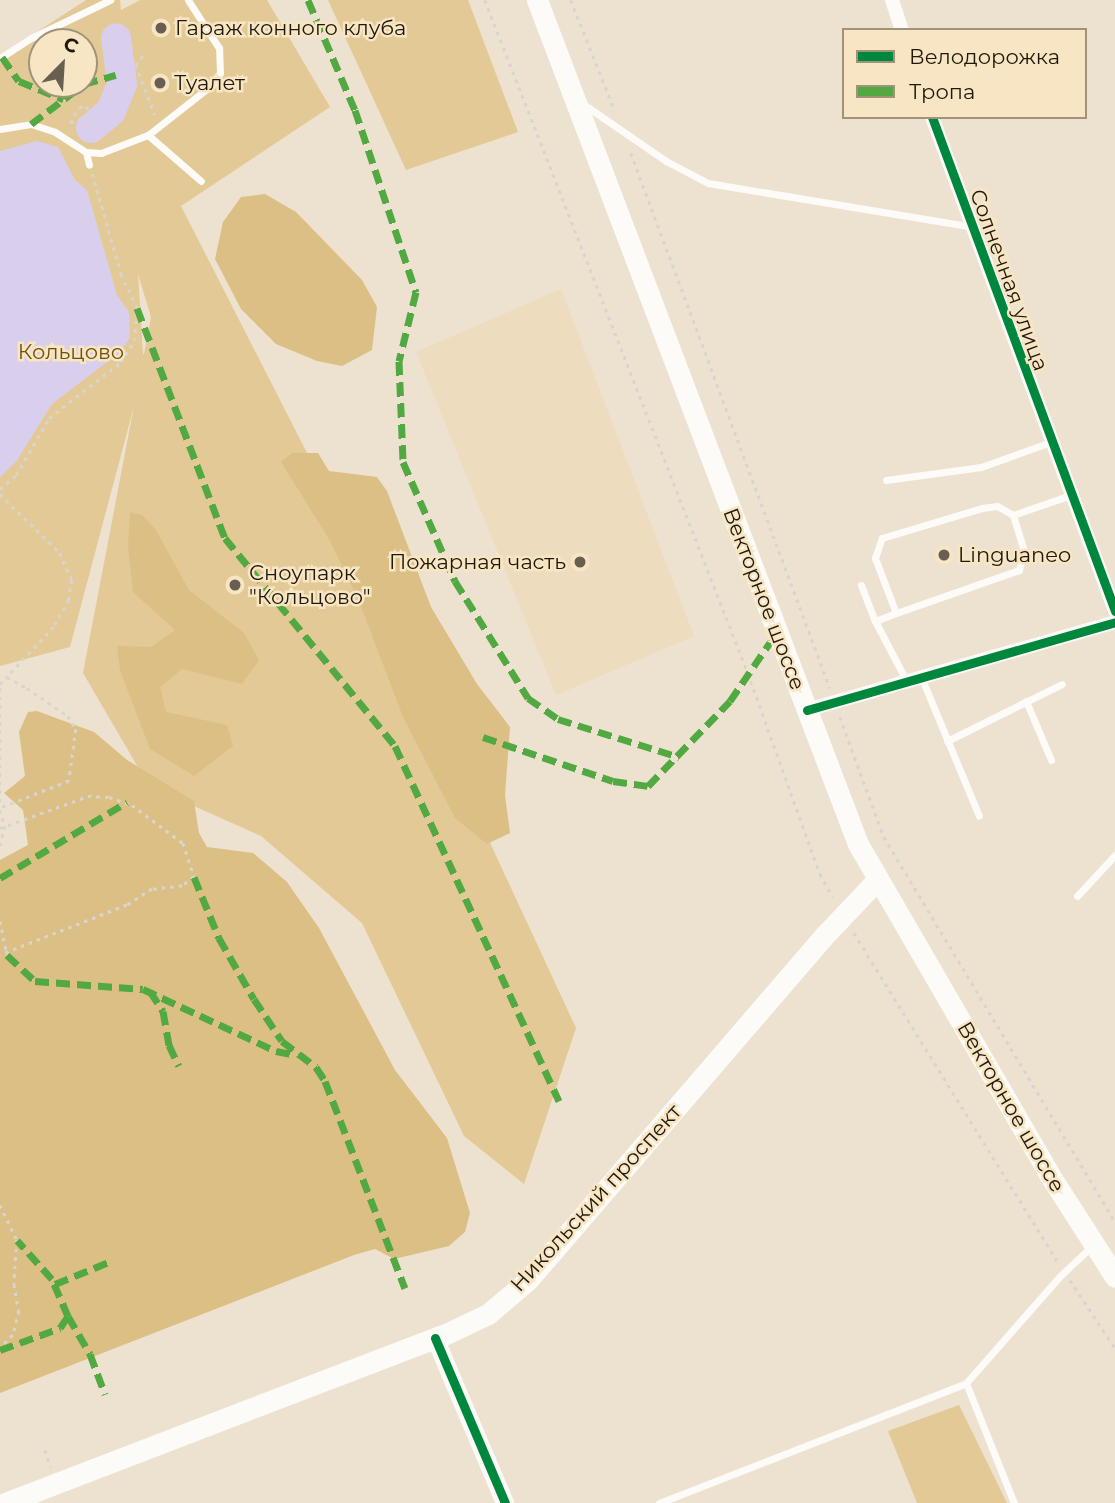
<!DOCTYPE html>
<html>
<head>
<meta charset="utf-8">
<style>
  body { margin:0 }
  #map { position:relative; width:1115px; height:1503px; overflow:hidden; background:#ece2cf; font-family:Montserrat,sans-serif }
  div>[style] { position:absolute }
  .built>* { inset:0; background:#eddcbd }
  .green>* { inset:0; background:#e3c995 }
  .forest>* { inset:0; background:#dcbf85 }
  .water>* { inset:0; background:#d9ceec }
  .river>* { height:30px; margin:-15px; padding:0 15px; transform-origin:15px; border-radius:15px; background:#d9ceec }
  .path>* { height:2.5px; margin-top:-1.25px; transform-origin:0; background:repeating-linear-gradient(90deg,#d8d5cf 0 3.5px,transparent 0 8.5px) }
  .service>* { height:7px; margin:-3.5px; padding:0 3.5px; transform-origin:3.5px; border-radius:3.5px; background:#fcfbf8 }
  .minor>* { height:14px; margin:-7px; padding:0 7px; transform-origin:7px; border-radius:7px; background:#fcfbf8 }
  .tertiary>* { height:18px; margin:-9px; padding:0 9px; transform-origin:9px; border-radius:9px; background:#fcfbf8 }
  .secondary>* { height:21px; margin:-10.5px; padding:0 10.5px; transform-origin:10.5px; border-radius:10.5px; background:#fcfbf8 }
  .quiet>* { height:7px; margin-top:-3.5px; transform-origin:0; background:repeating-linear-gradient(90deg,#52a941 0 14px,transparent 0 21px) }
  .cycleway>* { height:9px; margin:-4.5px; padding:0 4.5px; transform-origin:4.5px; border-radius:4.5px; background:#00873e }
  .dots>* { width:19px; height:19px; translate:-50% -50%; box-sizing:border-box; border:4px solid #f8e5c3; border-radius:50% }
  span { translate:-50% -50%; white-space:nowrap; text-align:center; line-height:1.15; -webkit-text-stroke:5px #f8e5c3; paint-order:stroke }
  .poi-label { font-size:21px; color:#1f190c }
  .left { translate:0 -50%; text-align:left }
  .right { translate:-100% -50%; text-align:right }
  .street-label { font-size:21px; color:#1f190c }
  .park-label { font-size:21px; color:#6f510a }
  .legend { position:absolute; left:842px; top:28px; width:245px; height:91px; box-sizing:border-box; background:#f8e5c3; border:2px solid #a1937a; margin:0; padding:9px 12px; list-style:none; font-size:21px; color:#1f190c }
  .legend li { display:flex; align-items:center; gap:14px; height:35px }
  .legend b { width:35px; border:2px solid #a1937a }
  .north { position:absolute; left:28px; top:28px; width:70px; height:70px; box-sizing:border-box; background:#f8e5c3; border:2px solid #a1937a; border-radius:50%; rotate:24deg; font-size:19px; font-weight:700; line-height:28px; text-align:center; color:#1f190c }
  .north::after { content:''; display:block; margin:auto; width:24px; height:32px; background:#675f50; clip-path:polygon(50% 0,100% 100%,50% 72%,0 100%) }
</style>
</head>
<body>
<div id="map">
  <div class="built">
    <i style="clip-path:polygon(561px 289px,694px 636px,556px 695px,416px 352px)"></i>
  </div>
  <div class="green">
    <i style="clip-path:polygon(evenodd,86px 0,120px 0,121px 10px,140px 0,267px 0,330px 107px,181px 206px,330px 498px,576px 1028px,524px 1184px,464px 1136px,362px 923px,261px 836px,149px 786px,83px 673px,134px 406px,70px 647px,0 666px,0 56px,86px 0,42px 42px,84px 42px,84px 84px,42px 84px,42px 42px,86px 0,138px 274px,151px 317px,144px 354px,143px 354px,138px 274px)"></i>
    <i style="clip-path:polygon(328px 0,468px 0,518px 132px,406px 170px)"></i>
    <i style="clip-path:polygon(959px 1405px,1007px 1503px,917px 1503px,888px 1431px)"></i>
  </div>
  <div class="forest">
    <i style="clip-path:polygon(265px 194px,296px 212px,362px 280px,377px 307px,372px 350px,342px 366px,317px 361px,276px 344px,241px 309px,215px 259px,223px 222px,241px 197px)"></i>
    <i style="clip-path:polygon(292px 453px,318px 453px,329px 471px,377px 477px,387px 491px,431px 607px,477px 684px,510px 727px,505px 795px,510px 833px,487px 844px,455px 818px,403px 717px,359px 601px,329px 539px,281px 462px)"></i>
    <i style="clip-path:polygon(130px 512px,142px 515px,156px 530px,189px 590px,244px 633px,259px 660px,242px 684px,182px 669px,160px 687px,166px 712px,227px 725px,233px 746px,194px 776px,150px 749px,120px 670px,117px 646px,151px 647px,175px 630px,133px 592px,128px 546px)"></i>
    <i style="clip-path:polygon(37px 711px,94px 732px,127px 760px,194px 801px,199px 833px,207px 847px,253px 853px,287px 882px,319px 928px,395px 1070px,447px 1138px,470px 1213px,465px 1232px,449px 1246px,394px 1259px,375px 1249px,354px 1255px,0 1393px,0 860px,28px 845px,23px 810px,4px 793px,25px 776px,19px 732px,28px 712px)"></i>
  </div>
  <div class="water">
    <i style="clip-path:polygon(37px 141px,58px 147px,75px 180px,87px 190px,117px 295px,129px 312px,130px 338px,119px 353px,52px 404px,16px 462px,0 477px,0 151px)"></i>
  </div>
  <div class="river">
    <i style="left:91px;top:128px;width:26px;rotate:-40deg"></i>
    <i style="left:111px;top:111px;width:29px;rotate:-68deg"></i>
    <i style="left:122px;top:84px;width:46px;rotate:-97.4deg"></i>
  </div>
  <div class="path">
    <i style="left:485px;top:0;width:723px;rotate:68.66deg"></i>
    <i style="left:748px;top:673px;width:214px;rotate:70.3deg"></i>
    <i style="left:820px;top:874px;width:26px;rotate:61deg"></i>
    <i style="left:571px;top:0;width:119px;rotate:68.4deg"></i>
    <i style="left:143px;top:56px;width:11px;rotate:128deg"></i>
    <i style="left:136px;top:65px;width:53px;rotate:69.2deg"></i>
    <i style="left:87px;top:106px;width:10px;rotate:73deg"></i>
    <i style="left:90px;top:116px;width:21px;rotate:161deg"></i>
    <i style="left:70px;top:123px;width:18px;rotate:-61deg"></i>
    <i style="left:79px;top:107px;width:8px;rotate:-7deg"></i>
    <i style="left:631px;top:153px;width:571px;rotate:69.6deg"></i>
    <i style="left:0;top:489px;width:21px;rotate:-41deg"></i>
    <i style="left:16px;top:475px;width:66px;rotate:-59.9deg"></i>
    <i style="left:49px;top:418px;width:91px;rotate:-37.9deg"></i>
    <i style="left:121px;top:362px;width:25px;rotate:-58deg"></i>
    <i style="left:134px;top:341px;width:33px;rotate:-85deg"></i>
    <i style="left:137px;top:308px;width:37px;rotate:-116deg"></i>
    <i style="left:121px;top:275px;width:105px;rotate:-106deg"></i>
    <i style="left:0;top:494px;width:84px;rotate:44.5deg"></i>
    <i style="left:60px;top:553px;width:30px;rotate:66deg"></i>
    <i style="left:72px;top:580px;width:20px;rotate:99deg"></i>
    <i style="left:69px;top:600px;width:31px;rotate:119deg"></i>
    <i style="left:54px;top:627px;width:69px;rotate:133.2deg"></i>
    <i style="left:0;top:684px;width:10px;rotate:-45deg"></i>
    <i style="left:7px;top:677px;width:23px;rotate:29deg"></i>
    <i style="left:27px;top:688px;width:50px;rotate:34.3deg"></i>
    <i style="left:68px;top:716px;width:15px;rotate:58deg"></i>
    <i style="left:76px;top:729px;width:52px;rotate:97.7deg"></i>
    <i style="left:69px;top:781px;width:74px;rotate:158.6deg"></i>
    <i style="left:0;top:688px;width:117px;rotate:90deg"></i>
    <i style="left:840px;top:717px;width:128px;rotate:69.9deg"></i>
    <i style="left:884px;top:837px;width:448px;rotate:59deg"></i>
    <i style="left:0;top:810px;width:17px;rotate:73deg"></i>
    <i style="left:5px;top:826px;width:23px;rotate:103deg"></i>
    <i style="left:0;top:828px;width:94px;rotate:-20deg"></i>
    <i style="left:88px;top:796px;width:21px;rotate:3deg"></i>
    <i style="left:109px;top:797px;width:24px;rotate:19deg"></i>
    <i style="left:132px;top:805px;width:64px;rotate:36.7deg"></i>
    <i style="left:183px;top:843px;width:36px;rotate:72deg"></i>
    <i style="left:194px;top:877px;width:15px;rotate:143deg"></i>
    <i style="left:182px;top:886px;width:30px;rotate:174deg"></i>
    <i style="left:152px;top:889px;width:30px;rotate:147deg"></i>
    <i style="left:127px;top:905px;width:136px;rotate:158.5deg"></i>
    <i style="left:0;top:921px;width:35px;rotate:78deg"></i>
    <i style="left:854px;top:933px;width:385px;rotate:58.2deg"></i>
    <i style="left:0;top:1205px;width:39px;rotate:64deg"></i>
    <i style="left:17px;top:1240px;width:44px;rotate:93.9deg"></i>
    <i style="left:14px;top:1284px;width:27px;rotate:80deg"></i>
    <i style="left:19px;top:1311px;width:25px;rotate:104deg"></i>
    <i style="left:13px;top:1335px;width:18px;rotate:135deg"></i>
    <i style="left:1070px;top:1280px;width:82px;rotate:56.5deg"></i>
    <i style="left:45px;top:1450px;width:18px;rotate:71deg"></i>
  </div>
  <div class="service">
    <i style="left:0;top:58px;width:37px;rotate:-33deg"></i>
    <i style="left:31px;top:38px;width:88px;rotate:-25.7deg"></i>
    <i style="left:583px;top:104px;width:101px;rotate:34.5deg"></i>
    <i style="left:666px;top:161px;width:47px;rotate:27.6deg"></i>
    <i style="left:708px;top:183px;width:265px;rotate:9.4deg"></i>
    <i style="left:0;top:129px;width:31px;rotate:-9deg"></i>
    <i style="left:31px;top:124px;width:25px;rotate:18deg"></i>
    <i style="left:55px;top:132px;width:37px;rotate:33deg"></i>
    <i style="left:86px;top:152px;width:13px;rotate:77deg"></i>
    <i style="left:148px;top:135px;width:70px;rotate:41deg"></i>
    <i style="left:86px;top:152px;width:15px;rotate:4deg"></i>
    <i style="left:101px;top:153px;width:50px;rotate:-21deg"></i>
    <i style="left:148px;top:135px;width:83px;rotate:-38.1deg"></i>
    <i style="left:213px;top:84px;width:13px;rotate:-58deg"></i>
    <i style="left:220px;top:73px;width:25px;rotate:-92deg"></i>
    <i style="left:219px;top:48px;width:57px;rotate:-122.9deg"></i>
    <i style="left:886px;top:480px;width:96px;rotate:-7.8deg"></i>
    <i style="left:981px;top:467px;width:74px;rotate:-19.7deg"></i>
    <i style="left:1013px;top:515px;width:38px;rotate:73deg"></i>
    <i style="left:1024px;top:551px;width:20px;rotate:105deg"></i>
    <i style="left:1019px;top:570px;width:130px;rotate:160.7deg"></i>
    <i style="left:896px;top:613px;width:59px;rotate:-110.9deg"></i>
    <i style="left:875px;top:558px;width:21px;rotate:-71deg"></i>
    <i style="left:882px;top:538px;width:104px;rotate:-16.7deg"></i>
    <i style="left:982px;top:508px;width:15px;rotate:-8deg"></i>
    <i style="left:997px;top:506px;width:18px;rotate:29deg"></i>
    <i style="left:1013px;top:515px;width:61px;rotate:-19deg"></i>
    <i style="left:861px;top:585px;width:39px;rotate:69deg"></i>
    <i style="left:896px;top:613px;width:22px;rotate:159deg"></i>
    <i style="left:875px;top:621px;width:69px;rotate:62.3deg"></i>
    <i style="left:922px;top:679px;width:148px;rotate:67.4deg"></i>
    <i style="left:1026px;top:701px;width:64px;rotate:67deg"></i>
    <i style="left:947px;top:741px;width:128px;rotate:-26.4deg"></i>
    <i style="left:1077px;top:896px;width:56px;rotate:-47.2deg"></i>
    <i style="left:966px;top:1383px;width:129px;rotate:68.2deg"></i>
    <i style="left:659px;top:1503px;width:330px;rotate:-21.3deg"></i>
    <i style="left:966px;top:1383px;width:142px;rotate:-48.7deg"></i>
    <i style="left:1060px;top:1276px;width:45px;rotate:-43.2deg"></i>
  </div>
  <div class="minor">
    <i style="left:892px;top:0;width:32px;rotate:72deg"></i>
    <i style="left:932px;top:117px;width:527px;rotate:69.67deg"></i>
    <i style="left:807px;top:710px;width:320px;rotate:-15.9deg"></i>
  </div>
  <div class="tertiary">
    <i style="left:435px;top:1338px;width:179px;rotate:67deg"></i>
  </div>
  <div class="secondary">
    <i style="left:537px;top:0;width:903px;rotate:69.18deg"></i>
    <i style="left:858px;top:844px;width:381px;rotate:59.9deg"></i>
    <i style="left:1049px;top:1174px;width:122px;rotate:57.3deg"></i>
    <i style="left:5px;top:1503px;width:472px;rotate:-21deg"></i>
    <i style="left:446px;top:1334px;width:47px;rotate:-25.5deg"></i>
    <i style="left:488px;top:1314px;width:52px;rotate:-40.4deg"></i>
    <i style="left:528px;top:1280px;width:452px;rotate:-49.3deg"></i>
    <i style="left:823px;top:937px;width:80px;rotate:-46.5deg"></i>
  </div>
  <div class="quiet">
    <i style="left:308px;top:0;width:120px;rotate:66.9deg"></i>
    <i style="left:355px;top:110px;width:192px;rotate:71.5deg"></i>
    <i style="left:416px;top:292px;width:71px;rotate:103.8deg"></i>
    <i style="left:399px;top:361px;width:101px;rotate:87.7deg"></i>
    <i style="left:403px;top:462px;width:130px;rotate:66.4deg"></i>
    <i style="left:455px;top:581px;width:138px;rotate:58deg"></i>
    <i style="left:528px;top:698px;width:37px;rotate:35deg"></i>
    <i style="left:558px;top:719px;width:127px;rotate:17.4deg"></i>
    <i style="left:2px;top:57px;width:29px;rotate:55deg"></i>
    <i style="left:19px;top:81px;width:48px;rotate:22.2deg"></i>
    <i style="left:84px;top:84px;width:33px;rotate:-16deg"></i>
    <i style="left:31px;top:124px;width:66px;rotate:-37deg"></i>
    <i style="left:137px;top:308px;width:246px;rotate:69.1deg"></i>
    <i style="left:225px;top:538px;width:269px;rotate:50.7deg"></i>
    <i style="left:395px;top:746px;width:391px;rotate:65.2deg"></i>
    <i style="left:483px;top:737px;width:137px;rotate:18.7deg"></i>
    <i style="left:613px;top:781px;width:35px;rotate:8deg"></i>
    <i style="left:648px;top:786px;width:118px;rotate:-46deg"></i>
    <i style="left:730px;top:701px;width:83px;rotate:-55.7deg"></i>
    <i style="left:194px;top:877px;width:66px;rotate:67.7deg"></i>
    <i style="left:219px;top:938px;width:70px;rotate:60.2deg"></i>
    <i style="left:254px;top:999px;width:50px;rotate:56.3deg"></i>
    <i style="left:282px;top:1041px;width:43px;rotate:37.4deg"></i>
    <i style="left:316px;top:1067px;width:17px;rotate:57deg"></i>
    <i style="left:325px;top:1081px;width:222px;rotate:68.9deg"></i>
    <i style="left:0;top:878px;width:148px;rotate:-30.9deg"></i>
    <i style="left:7px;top:955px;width:38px;rotate:43deg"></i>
    <i style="left:35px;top:981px;width:108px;rotate:4.2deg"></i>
    <i style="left:143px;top:989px;width:147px;rotate:25deg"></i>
    <i style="left:276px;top:1051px;width:21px;rotate:11deg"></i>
    <i style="left:150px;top:991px;width:24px;rotate:57deg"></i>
    <i style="left:163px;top:1011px;width:35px;rotate:80deg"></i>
    <i style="left:169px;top:1045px;width:23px;rotate:65deg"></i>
    <i style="left:55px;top:1284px;width:58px;rotate:-22.2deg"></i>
    <i style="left:68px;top:1316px;width:44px;rotate:59.9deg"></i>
    <i style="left:90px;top:1354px;width:43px;rotate:69.4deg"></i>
    <i style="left:0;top:1350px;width:64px;rotate:-20.1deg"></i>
    <i style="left:60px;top:1328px;width:14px;rotate:-56deg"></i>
    <i style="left:68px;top:1316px;width:40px;rotate:-113.4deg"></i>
    <i style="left:52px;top:1279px;width:52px;rotate:-131.9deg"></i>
  </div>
  <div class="cycleway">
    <i style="left:932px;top:117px;width:527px;rotate:69.67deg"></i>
    <i style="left:807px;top:710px;width:320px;rotate:-15.9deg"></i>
    <i style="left:435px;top:1338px;width:179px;rotate:67deg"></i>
  </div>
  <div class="dots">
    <i style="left:161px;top:28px;background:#675f50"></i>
    <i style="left:160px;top:83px;background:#675f50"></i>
    <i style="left:944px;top:555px;background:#675f50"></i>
    <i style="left:580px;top:562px;background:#675f50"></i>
    <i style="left:235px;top:585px;background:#675f50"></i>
  </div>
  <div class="poi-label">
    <span class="left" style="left:175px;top:28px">Гараж конного клуба</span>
    <span class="left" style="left:174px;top:83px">Туалет</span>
    <span class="left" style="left:958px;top:555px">Linguaneo</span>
    <span class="right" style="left:566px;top:562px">Пожарная часть</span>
    <span class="left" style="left:249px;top:585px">Сноупарк<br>"Кольцово"</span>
  </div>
  <div class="street-label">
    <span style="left:1009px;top:280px;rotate:70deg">Солнечная улица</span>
    <span style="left:764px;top:599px;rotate:69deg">Векторное шоссе</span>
    <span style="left:1011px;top:1107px;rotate:60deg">Векторное шоссе</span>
    <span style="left:596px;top:1198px;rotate:-48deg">Никольский проспект</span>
  </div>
  <div class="park-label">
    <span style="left:71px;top:352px">Кольцово</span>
  </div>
  <ul class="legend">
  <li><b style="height:9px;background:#00873e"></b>Велодорожка</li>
  <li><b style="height:9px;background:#52a941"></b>Тропа</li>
  </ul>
  <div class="north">С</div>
</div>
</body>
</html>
